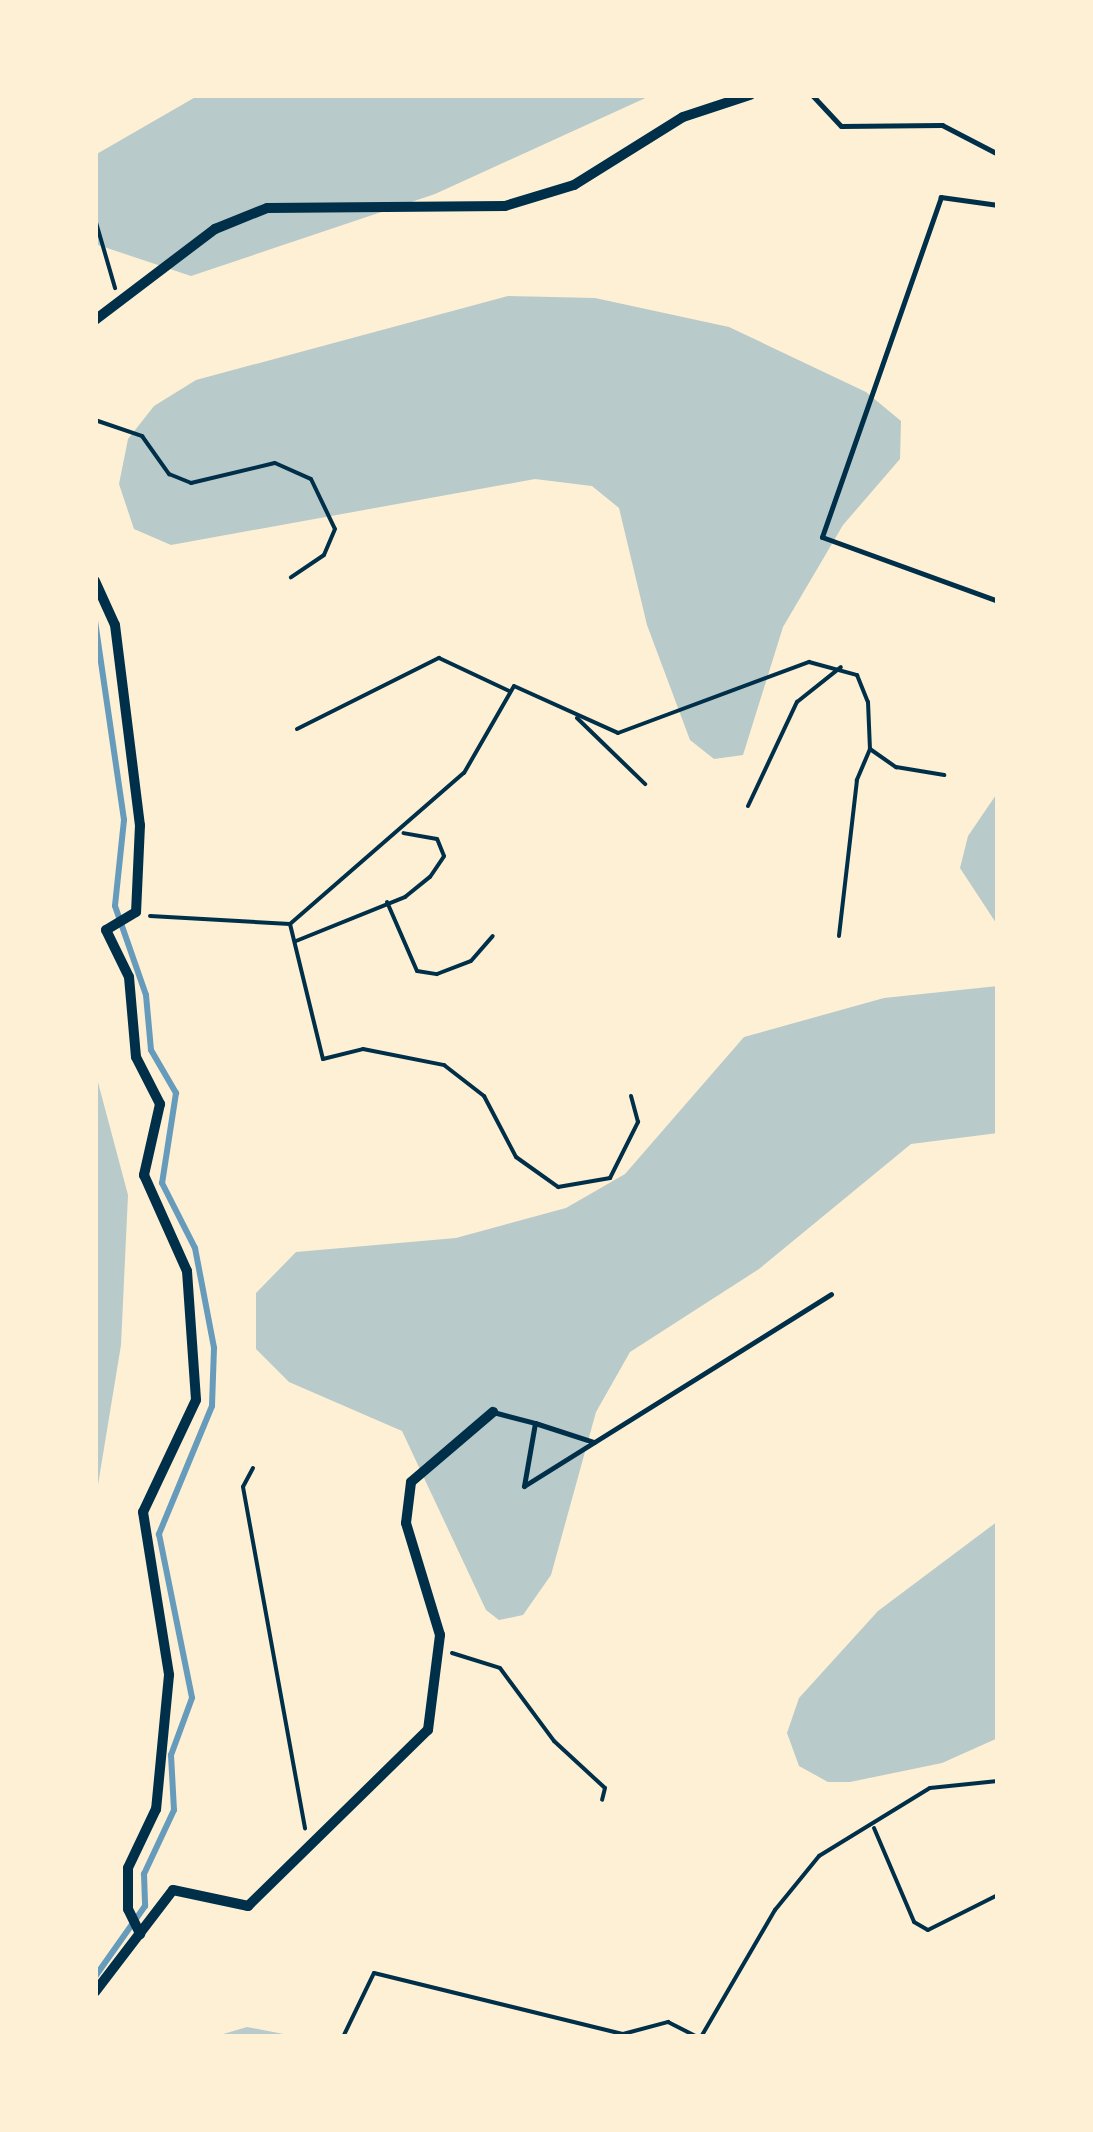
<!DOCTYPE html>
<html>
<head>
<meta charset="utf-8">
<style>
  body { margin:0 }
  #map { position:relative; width:1093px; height:2132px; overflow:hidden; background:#fdf0d5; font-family:"Nunito Sans",sans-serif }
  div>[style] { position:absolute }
  .green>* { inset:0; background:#b9caca }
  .stream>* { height:6px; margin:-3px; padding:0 3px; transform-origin:3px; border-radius:3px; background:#669bbc }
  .path>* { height:4px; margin:-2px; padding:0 2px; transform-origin:2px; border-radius:2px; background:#003049 }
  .service>* { height:5px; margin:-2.5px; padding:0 2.5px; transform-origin:2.5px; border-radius:2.5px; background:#003049 }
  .minor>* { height:10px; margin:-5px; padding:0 5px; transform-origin:5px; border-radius:5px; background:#003049 }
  span { translate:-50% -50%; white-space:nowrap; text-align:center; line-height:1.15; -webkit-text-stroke:8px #fdf0d5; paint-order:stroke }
  .frame { position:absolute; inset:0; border:98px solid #fdf0d5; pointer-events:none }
</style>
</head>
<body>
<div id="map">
  <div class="green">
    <i style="clip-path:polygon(199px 95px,652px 95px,435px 194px,191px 276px,95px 244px,95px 155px)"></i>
    <i style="clip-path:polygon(508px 296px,595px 298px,729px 327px,866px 392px,901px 421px,900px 459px,843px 525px,783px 627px,743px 755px,714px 759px,690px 740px,647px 625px,619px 508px,592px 486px,535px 479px,171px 545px,134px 529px,119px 484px,128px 439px,154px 406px,196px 380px)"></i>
    <i style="clip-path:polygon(998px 792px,998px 926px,960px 868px,968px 836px)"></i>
    <i style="clip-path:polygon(998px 986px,998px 1133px,911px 1144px,759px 1269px,630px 1352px,596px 1412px,551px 1575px,523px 1615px,499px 1620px,486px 1610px,402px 1431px,289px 1382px,256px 1349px,256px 1293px,296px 1252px,456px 1238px,566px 1208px,625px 1174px,744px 1037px,884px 998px)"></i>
    <i style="clip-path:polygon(95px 1071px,128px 1195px,121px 1345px,95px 1503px)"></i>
    <i style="clip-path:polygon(998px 1521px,998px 1738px,942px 1763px,850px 1782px,828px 1782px,799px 1766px,787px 1733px,799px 1698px,878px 1611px)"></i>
    <i style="clip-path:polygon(247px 2027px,299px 2037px,213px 2037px)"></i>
  </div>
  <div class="stream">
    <i style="left:95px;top:621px;width:201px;rotate:81.7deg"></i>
    <i style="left:124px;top:820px;width:86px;rotate:96deg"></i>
    <i style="left:115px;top:906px;width:94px;rotate:70.8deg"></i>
    <i style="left:146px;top:995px;width:55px;rotate:84.8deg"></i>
    <i style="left:151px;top:1050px;width:50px;rotate:59.8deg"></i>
    <i style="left:176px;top:1093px;width:91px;rotate:98.8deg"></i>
    <i style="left:162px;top:1183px;width:73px;rotate:63.1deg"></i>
    <i style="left:195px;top:1248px;width:102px;rotate:79.2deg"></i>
    <i style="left:214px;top:1348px;width:58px;rotate:92deg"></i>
    <i style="left:212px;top:1406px;width:139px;rotate:112.5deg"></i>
    <i style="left:159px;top:1534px;width:167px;rotate:78.6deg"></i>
    <i style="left:192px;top:1698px;width:61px;rotate:110.2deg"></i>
    <i style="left:171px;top:1755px;width:55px;rotate:86.9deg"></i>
    <i style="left:174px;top:1810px;width:71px;rotate:115.1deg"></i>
    <i style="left:144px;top:1874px;width:32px;rotate:88deg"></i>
    <i style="left:145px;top:1906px;width:87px;rotate:125.2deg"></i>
  </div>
  <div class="path">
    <i style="left:95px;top:219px;width:72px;rotate:73.8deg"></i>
    <i style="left:95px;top:420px;width:50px;rotate:18.8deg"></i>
    <i style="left:142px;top:436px;width:47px;rotate:54.6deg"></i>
    <i style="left:169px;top:474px;width:24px;rotate:22deg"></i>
    <i style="left:191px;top:483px;width:86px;rotate:-13.4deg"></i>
    <i style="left:275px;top:463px;width:39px;rotate:24deg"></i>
    <i style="left:311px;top:479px;width:55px;rotate:64.4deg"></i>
    <i style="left:335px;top:529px;width:28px;rotate:113deg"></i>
    <i style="left:324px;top:555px;width:40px;rotate:146deg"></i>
    <i style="left:577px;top:718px;width:95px;rotate:44.1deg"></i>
    <i style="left:297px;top:729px;width:159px;rotate:-26.6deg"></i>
    <i style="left:439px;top:658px;width:77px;rotate:25.2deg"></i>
    <i style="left:870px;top:749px;width:32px;rotate:35deg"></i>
    <i style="left:896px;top:767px;width:49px;rotate:9.5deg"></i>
    <i style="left:748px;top:806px;width:115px;rotate:-64.8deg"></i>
    <i style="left:797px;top:702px;width:56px;rotate:-38.5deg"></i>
    <i style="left:387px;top:902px;width:75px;rotate:66.5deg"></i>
    <i style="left:417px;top:971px;width:20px;rotate:9deg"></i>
    <i style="left:437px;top:974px;width:36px;rotate:-21deg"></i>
    <i style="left:471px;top:961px;width:33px;rotate:-49deg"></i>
    <i style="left:150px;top:916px;width:140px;rotate:3.3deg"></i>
    <i style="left:290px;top:924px;width:230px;rotate:-41deg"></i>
    <i style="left:464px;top:773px;width:100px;rotate:-60.1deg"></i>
    <i style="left:514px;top:686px;width:114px;rotate:24.3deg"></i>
    <i style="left:618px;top:733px;width:204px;rotate:-20.4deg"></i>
    <i style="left:809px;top:662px;width:50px;rotate:15.2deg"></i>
    <i style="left:857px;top:675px;width:29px;rotate:68deg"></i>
    <i style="left:868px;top:702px;width:47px;rotate:87.6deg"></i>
    <i style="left:870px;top:749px;width:34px;rotate:113deg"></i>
    <i style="left:857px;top:780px;width:157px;rotate:96.6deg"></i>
    <i style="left:290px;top:924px;width:139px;rotate:76.3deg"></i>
    <i style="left:323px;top:1059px;width:41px;rotate:-14deg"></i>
    <i style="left:363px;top:1049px;width:83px;rotate:11.2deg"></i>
    <i style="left:444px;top:1065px;width:51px;rotate:37.8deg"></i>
    <i style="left:484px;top:1096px;width:69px;rotate:62.3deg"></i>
    <i style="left:516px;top:1157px;width:52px;rotate:35.5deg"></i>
    <i style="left:558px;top:1187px;width:53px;rotate:-9.8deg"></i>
    <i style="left:610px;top:1178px;width:63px;rotate:-63.4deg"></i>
    <i style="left:638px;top:1122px;width:27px;rotate:-105deg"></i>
    <i style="left:296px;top:941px;width:118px;rotate:-22deg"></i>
    <i style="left:405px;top:897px;width:32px;rotate:-39deg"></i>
    <i style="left:430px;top:877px;width:25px;rotate:-56deg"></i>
    <i style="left:444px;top:856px;width:18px;rotate:-112deg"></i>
    <i style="left:437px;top:839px;width:34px;rotate:-170deg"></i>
    <i style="left:253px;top:1468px;width:21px;rotate:118deg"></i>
    <i style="left:243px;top:1487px;width:347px;rotate:79.7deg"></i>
    <i style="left:452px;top:1653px;width:50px;rotate:17.4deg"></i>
    <i style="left:500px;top:1668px;width:91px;rotate:53.5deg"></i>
    <i style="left:554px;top:1741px;width:69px;rotate:42.7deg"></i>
    <i style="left:605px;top:1788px;width:12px;rotate:104deg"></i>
    <i style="left:874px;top:1828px;width:102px;rotate:66.9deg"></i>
    <i style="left:914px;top:1922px;width:16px;rotate:30deg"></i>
    <i style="left:928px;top:1930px;width:78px;rotate:-26.6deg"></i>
    <i style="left:343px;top:2037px;width:71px;rotate:-64.2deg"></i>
    <i style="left:374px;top:1973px;width:256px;rotate:13.8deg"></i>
    <i style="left:623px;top:2034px;width:47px;rotate:-14.9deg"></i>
    <i style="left:668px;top:2022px;width:34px;rotate:27deg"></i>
    <i style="left:701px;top:2037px;width:147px;rotate:-59.8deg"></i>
    <i style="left:775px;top:1910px;width:70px;rotate:-50.8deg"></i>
    <i style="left:819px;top:1856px;width:130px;rotate:-31.5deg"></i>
    <i style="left:930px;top:1788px;width:68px;rotate:-5.9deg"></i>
  </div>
  <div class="service">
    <i style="left:812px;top:95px;width:42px;rotate:46.9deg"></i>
    <i style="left:841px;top:126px;width:101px;rotate:-0.6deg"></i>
    <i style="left:942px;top:125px;width:63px;rotate:27.4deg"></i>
    <i style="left:998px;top:205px;width:58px;rotate:-172deg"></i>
    <i style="left:941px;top:197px;width:360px;rotate:109.3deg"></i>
    <i style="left:822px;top:537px;width:187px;rotate:20deg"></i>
    <i style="left:493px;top:1412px;width:43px;rotate:14.7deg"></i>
    <i style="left:535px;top:1423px;width:64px;rotate:99.9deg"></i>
    <i style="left:524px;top:1486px;width:362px;rotate:-32deg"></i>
    <i style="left:535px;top:1423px;width:62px;rotate:17.9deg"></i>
  </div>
  <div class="minor">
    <i style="left:95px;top:320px;width:151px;rotate:-37.2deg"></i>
    <i style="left:215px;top:229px;width:56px;rotate:-22deg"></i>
    <i style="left:267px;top:208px;width:238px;rotate:-0.5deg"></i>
    <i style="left:505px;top:206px;width:72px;rotate:-16.9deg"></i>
    <i style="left:574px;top:185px;width:128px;rotate:-32deg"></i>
    <i style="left:683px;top:117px;width:71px;rotate:-18.2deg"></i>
    <i style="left:95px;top:581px;width:48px;rotate:65.6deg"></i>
    <i style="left:115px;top:625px;width:202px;rotate:82.9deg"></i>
    <i style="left:140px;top:825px;width:87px;rotate:92.6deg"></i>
    <i style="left:136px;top:912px;width:35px;rotate:149deg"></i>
    <i style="left:106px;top:930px;width:52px;rotate:63.9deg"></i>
    <i style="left:129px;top:977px;width:80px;rotate:85deg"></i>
    <i style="left:136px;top:1057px;width:53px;rotate:62.9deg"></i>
    <i style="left:160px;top:1104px;width:73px;rotate:102.7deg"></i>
    <i style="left:144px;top:1175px;width:105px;rotate:65.9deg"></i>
    <i style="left:187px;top:1271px;width:129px;rotate:86deg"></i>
    <i style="left:196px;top:1400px;width:124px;rotate:115.3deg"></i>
    <i style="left:143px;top:1512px;width:165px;rotate:80.9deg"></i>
    <i style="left:169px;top:1675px;width:135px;rotate:95.5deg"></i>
    <i style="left:156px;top:1809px;width:65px;rotate:115.4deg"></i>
    <i style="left:128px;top:1868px;width:41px;rotate:90deg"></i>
    <i style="left:128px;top:1909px;width:28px;rotate:64deg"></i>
    <i style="left:95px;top:1992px;width:128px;rotate:-52.6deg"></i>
    <i style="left:173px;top:1890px;width:77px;rotate:12deg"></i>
    <i style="left:248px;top:1906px;width:252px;rotate:-44.4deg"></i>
    <i style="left:428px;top:1730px;width:96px;rotate:-82.8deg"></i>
    <i style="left:440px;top:1635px;width:117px;rotate:-106.9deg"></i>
    <i style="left:406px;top:1523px;width:41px;rotate:-83deg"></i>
    <i style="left:411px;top:1482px;width:108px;rotate:-40.5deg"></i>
  </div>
  <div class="frame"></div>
</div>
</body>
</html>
